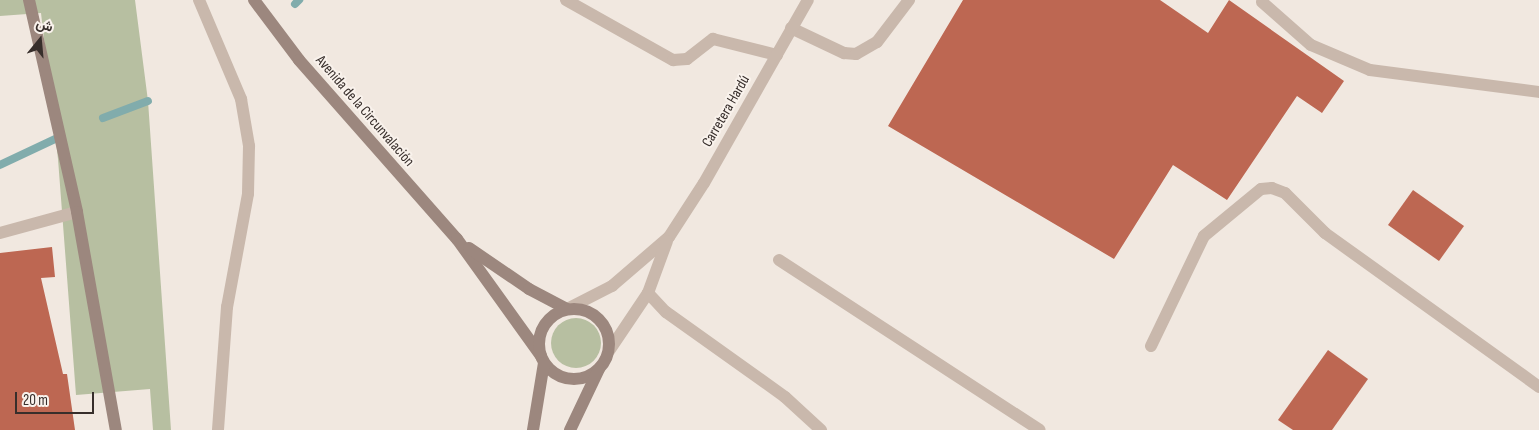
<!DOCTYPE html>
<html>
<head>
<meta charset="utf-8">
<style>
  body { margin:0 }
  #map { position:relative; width:1539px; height:430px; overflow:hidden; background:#f1e8e0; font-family:"Sofia Sans Condensed",Vazirmatn,sans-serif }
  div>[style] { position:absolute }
  .green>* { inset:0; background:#b7bfa1 }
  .round { border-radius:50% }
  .stream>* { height:8px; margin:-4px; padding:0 4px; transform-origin:4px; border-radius:4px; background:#81acac }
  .building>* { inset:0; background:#bd6752 }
  .lane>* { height:12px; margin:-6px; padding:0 6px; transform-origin:6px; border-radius:6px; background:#c9b8ac }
  .street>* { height:12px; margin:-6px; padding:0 6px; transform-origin:6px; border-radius:6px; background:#c9b8ac }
  .secondary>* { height:12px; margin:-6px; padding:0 6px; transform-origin:6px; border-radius:6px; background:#9c877e }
  .secondary>.ring { margin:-6px; padding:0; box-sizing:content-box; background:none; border:12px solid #9c877e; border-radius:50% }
  span { translate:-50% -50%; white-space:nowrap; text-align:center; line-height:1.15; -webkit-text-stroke:4px #f9f2ec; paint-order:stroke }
  .street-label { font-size:15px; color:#372e2b }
  .north { position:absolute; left:15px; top:15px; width:50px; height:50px; -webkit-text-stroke:4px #f9f2ec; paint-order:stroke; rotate:17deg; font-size:14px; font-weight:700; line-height:20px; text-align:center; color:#372e2b }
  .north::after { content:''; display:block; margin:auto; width:18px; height:22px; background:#372e2b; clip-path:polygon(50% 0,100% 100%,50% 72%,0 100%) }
  .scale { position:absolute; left:15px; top:392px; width:79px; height:22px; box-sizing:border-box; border:2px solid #372e2b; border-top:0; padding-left:6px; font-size:15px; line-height:18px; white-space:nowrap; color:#372e2b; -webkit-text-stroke:4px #f9f2ec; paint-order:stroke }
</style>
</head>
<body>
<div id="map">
  <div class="green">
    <i style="clip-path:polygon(0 0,135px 0,148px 101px,171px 430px,153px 430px,150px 389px,76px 395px,58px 159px,41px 13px,0 16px)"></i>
    <i class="round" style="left:551px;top:318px;width:50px;height:50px"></i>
  </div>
  <div class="stream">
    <i style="left:295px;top:4px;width:6px;rotate:-45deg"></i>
    <i style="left:103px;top:118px;width:48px;rotate:-20.7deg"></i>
    <i style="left:0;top:165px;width:63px;rotate:-25.3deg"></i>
  </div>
  <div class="building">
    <i style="clip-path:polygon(963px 0,1160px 0,1208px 33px,1229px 0,1344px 81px,1322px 113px,1297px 96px,1227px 200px,1173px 165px,1114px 259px,888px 126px)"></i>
    <i style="clip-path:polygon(1413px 190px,1464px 226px,1439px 261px,1388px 225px)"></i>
    <i style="clip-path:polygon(52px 247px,55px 277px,41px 278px,63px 374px,67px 374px,75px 430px,0 430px,0 253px)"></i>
    <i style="clip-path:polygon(1328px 350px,1368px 379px,1332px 430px,1293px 430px,1278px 420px)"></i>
  </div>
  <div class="lane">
    <i style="left:199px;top:0;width:108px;rotate:67deg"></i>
    <i style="left:241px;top:99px;width:48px;rotate:80.3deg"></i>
    <i style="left:249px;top:146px;width:48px;rotate:91.2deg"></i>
    <i style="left:248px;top:194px;width:115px;rotate:100.5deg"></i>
    <i style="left:227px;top:307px;width:123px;rotate:94.2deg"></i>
    <i style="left:566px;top:0;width:123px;rotate:29.3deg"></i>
    <i style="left:673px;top:60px;width:14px;rotate:-4deg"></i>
    <i style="left:687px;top:59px;width:33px;rotate:-38deg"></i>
    <i style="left:713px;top:39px;width:66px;rotate:14deg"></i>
    <i style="left:1262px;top:2px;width:65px;rotate:41.3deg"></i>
    <i style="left:1311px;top:45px;width:64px;rotate:23deg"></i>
    <i style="left:1370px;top:70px;width:170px;rotate:7.4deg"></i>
    <i style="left:791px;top:28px;width:59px;rotate:25.3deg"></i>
    <i style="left:844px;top:53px;width:12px;rotate:5deg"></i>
    <i style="left:856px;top:54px;width:24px;rotate:-30deg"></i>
    <i style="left:877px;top:42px;width:53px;rotate:-52.7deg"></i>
    <i style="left:0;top:233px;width:80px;rotate:-15.3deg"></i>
    <i style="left:779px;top:260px;width:311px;rotate:33.1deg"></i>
    <i style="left:648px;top:293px;width:26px;rotate:47deg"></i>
    <i style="left:666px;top:312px;width:146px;rotate:35.5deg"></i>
    <i style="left:785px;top:397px;width:49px;rotate:42.5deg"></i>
    <i style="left:1151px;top:346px;width:122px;rotate:-64.3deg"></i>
    <i style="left:1204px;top:236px;width:74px;rotate:-39.5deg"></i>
    <i style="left:1261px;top:189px;width:11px;rotate:-5deg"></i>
    <i style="left:1272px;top:188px;width:14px;rotate:21deg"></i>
    <i style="left:1285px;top:193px;width:57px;rotate:45deg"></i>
    <i style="left:1325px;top:233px;width:264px;rotate:35.7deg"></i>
  </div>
  <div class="street">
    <i style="left:567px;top:309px;width:51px;rotate:-27.1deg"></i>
    <i style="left:612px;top:286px;width:75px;rotate:-40.7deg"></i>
    <i style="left:669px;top:237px;width:64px;rotate:-57.1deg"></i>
    <i style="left:704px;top:183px;width:210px;rotate:-60.4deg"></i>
    <i style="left:609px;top:351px;width:70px;rotate:-56.1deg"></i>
    <i style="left:648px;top:293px;width:55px;rotate:-69.9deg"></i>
  </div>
  <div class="secondary">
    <i style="left:29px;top:0;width:217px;rotate:77.2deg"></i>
    <i style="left:77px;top:212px;width:221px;rotate:79.9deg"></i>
    <i style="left:254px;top:0;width:75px;rotate:53.1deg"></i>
    <i style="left:299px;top:60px;width:239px;rotate:48.6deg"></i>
    <i style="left:457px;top:239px;width:144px;rotate:54.3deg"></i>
    <i style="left:469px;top:248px;width:73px;rotate:34.3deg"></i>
    <i style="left:529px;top:289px;width:43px;rotate:27.8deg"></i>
    <i class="ring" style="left:539px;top:309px;width:58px;height:58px"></i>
    <i style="left:533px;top:430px;width:68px;rotate:-80.7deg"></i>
    <i style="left:570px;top:430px;width:68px;rotate:-64.6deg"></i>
  </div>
  <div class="street-label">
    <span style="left:365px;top:111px;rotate:49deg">Avenida de la Circunvalación</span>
    <span style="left:726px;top:111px;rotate:-60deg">Carretera Hardú</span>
  </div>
  <div class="north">ش</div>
  <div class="scale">20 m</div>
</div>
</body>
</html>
